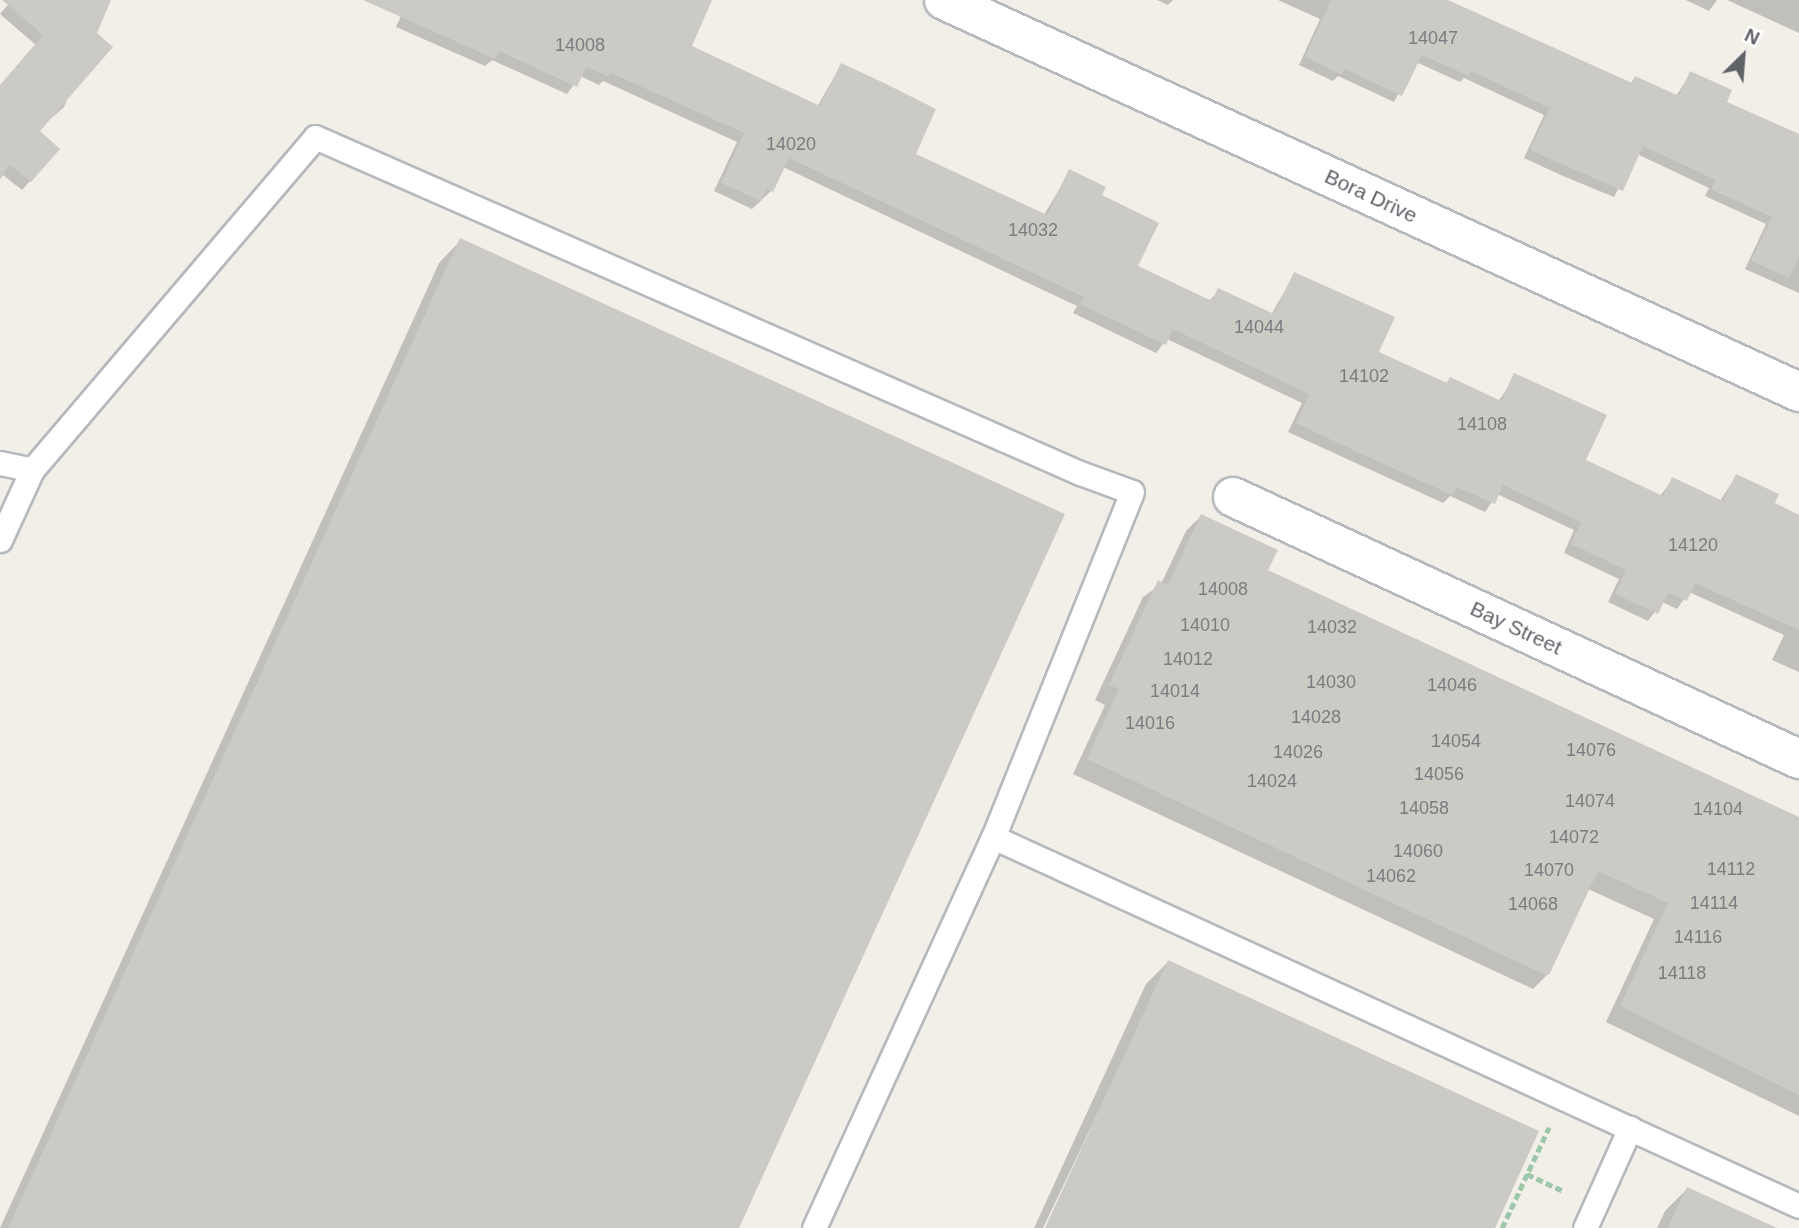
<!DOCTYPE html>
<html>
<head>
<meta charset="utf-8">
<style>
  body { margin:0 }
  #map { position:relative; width:1799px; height:1228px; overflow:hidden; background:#f1efe8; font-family:Helvetica,sans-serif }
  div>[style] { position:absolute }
  .shadow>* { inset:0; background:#0003 }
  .building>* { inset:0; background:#cccac5 }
  .path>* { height:4.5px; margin-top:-2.25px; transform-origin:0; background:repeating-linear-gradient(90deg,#9cc7a9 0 7px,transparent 0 10.5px) }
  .roads { filter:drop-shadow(2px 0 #b5b8bc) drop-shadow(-2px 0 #b5b8bc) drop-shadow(0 2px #b5b8bc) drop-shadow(0 -2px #b5b8bc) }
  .lane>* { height:23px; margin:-11.5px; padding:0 11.5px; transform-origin:11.5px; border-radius:11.5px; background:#fff }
  .street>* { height:38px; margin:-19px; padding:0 19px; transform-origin:19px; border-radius:19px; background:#fff }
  span { translate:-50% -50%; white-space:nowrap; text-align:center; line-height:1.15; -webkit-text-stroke:6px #fff; paint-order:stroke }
  .number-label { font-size:18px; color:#7a7d7f }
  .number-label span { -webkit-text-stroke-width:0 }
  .street-label { font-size:21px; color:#5f6368 }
  .north { position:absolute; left:1708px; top:21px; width:70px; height:70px; -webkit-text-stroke:5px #fff; paint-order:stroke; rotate:25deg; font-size:19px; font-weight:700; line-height:28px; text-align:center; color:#5f6368 }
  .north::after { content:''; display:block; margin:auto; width:24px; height:32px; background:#5f6368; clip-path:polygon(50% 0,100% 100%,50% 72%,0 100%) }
</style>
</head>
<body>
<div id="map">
  <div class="shadow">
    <i style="clip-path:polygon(12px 0,109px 0,64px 107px,37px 131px,30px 181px,22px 190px,3px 175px,0 179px,0 86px,36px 45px,0 14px)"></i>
    <i style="clip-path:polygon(408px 0,700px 0,689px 47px,817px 107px,841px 65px,913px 155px,1044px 215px,1070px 171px,1100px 196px,1136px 267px,1209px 301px,1219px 291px,1271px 315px,1294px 275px,1376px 353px,1445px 384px,1450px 379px,1498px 402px,1515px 376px,1584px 461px,1660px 496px,1673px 479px,1720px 501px,1736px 476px,1772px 504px,1799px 517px,1799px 672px,1772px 660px,1784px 635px,1689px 592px,1677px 609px,1662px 602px,1648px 621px,1608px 602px,1619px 579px,1564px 553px,1574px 530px,1497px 494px,1485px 512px,1450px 496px,1443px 503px,1288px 432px,1302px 403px,1167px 339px,1156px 353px,1073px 313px,1077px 306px,783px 167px,771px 191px,752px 209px,714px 191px,737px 142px,603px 81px,599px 85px,580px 76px,567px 94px,492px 60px,485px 66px,396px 27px)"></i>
    <i style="clip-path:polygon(1157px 0,1173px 0,1168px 5px)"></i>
    <i style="clip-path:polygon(1278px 0,1444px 0,1630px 84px,1635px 78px,1676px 96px,1691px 73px,1724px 103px,1799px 134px,1799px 293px,1745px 269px,1766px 224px,1705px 196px,1709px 188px,1637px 154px,1614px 197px,1563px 176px,1524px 158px,1544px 115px,1464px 78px,1460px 82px,1416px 62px,1394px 102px,1338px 76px,1333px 81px,1299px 65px,1320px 19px)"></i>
    <i style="clip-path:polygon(1686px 0,1717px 0,1709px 11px)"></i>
    <i style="clip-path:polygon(1727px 0,1799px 0,1799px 33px)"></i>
    <i style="clip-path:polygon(461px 240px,737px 1228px,0 1228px,439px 263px)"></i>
    <i style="clip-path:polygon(1201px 516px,1266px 571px,1799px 820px,1799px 1116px,1606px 1022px,1654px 919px,1588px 889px,1548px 974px,1533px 989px,1073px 774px,1105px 705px,1095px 700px,1143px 597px,1161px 584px,1186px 531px)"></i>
    <i style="clip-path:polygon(1168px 962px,1493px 1228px,1047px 1228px,1158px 987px,1043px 1228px,1034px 1228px,1146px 984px)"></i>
    <i style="clip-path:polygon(1687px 1189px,1772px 1228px,1657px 1228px,1665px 1211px)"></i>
  </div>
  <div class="building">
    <i style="clip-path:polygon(2px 0,111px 0,97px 33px,113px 47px,40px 131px,60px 149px,31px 182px,10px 165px,0 177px,0 85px,43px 35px)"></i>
    <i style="clip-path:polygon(363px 0,712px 0,692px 46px,820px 106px,841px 63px,882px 82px,936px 109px,916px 154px,1047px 215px,1069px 169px,1106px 187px,1102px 195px,1159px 223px,1138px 266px,1212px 301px,1218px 288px,1274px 314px,1294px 272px,1395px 317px,1379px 352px,1447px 383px,1450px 377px,1501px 401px,1514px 373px,1607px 415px,1586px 460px,1663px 496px,1672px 477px,1723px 501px,1736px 474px,1779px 494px,1775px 503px,1799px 515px,1799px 630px,1695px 583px,1687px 601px,1668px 593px,1658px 614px,1615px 594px,1626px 570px,1571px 544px,1581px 522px,1503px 485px,1495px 504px,1457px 487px,1452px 495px,1357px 452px,1296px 423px,1309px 394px,1173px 329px,1166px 345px,1080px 304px,1084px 297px,789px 158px,773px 192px,767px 189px,761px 201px,721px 183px,744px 133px,611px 73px,609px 77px,586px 67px,577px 87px,499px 51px,495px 59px)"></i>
    <i style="clip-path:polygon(1331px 0,1448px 0,1632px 83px,1635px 76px,1679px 96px,1690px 71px,1732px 90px,1727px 102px,1799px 134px,1799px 257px,1789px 278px,1751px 261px,1772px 217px,1711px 189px,1716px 180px,1643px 146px,1623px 191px,1530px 150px,1550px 108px,1471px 71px,1469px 76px,1422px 55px,1402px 96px,1345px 69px,1342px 75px,1305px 57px)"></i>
    <i style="clip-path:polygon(460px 238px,1065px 514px,739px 1228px,8px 1228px)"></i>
    <i style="clip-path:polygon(1201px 514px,1278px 550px,1268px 570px,1799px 817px,1799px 1095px,1620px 1006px,1668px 903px,1598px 871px,1549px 975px,1541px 973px,1087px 759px,1119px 689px,1109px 685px,1158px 580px,1168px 585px)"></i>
    <i style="clip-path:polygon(1168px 960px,1539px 1131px,1495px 1228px,1045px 1228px)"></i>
    <i style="clip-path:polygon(1687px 1187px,1777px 1228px,1668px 1228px)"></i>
  </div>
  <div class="path">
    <i style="left:1527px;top:1174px;width:40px;rotate:25deg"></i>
    <i style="left:1502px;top:1228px;width:111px;rotate:-65deg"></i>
  </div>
  <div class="roads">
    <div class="lane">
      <i style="left:0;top:463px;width:33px;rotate:12deg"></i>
      <i style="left:32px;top:470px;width:437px;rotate:-49.6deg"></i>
      <i style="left:315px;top:137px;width:836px;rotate:23.71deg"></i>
      <i style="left:1080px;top:473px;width:55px;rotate:20.1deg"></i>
      <i style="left:1132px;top:492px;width:372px;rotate:111.9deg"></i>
      <i style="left:993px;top:837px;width:430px;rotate:114.6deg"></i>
      <i style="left:0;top:540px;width:77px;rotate:-65.4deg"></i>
      <i style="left:993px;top:837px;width:886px;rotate:24.6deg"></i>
      <i style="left:1585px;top:1228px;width:110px;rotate:-65.8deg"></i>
    </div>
    <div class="street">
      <i style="left:944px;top:0;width:941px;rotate:24.63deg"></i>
      <i style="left:1233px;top:497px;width:624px;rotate:24.84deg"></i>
    </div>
  </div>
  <div class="number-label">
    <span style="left:1433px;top:38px">14047</span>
    <span style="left:580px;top:45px">14008</span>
    <span style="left:791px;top:144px">14020</span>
    <span style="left:1033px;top:230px">14032</span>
    <span style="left:1259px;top:327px">14044</span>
    <span style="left:1364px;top:376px">14102</span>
    <span style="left:1482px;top:424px">14108</span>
    <span style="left:1693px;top:545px">14120</span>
    <span style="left:1223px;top:589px">14008</span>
    <span style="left:1205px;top:625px">14010</span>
    <span style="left:1332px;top:627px">14032</span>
    <span style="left:1188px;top:659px">14012</span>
    <span style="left:1331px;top:682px">14030</span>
    <span style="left:1452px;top:685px">14046</span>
    <span style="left:1175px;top:691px">14014</span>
    <span style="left:1316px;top:717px">14028</span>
    <span style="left:1150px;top:723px">14016</span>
    <span style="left:1456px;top:741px">14054</span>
    <span style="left:1591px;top:750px">14076</span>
    <span style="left:1298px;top:752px">14026</span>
    <span style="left:1439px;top:774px">14056</span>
    <span style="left:1272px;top:781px">14024</span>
    <span style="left:1590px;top:801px">14074</span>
    <span style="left:1424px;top:808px">14058</span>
    <span style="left:1718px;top:809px">14104</span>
    <span style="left:1574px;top:837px">14072</span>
    <span style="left:1418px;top:851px">14060</span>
    <span style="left:1731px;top:869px">14112</span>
    <span style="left:1549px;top:870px">14070</span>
    <span style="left:1391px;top:876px">14062</span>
    <span style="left:1714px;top:903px">14114</span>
    <span style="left:1533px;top:904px">14068</span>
    <span style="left:1698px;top:937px">14116</span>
    <span style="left:1682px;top:973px">14118</span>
  </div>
  <div class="street-label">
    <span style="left:1371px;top:196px;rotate:25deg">Bora Drive</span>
    <span style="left:1516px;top:628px;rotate:25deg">Bay Street</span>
  </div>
  <div class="north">N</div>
</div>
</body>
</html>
